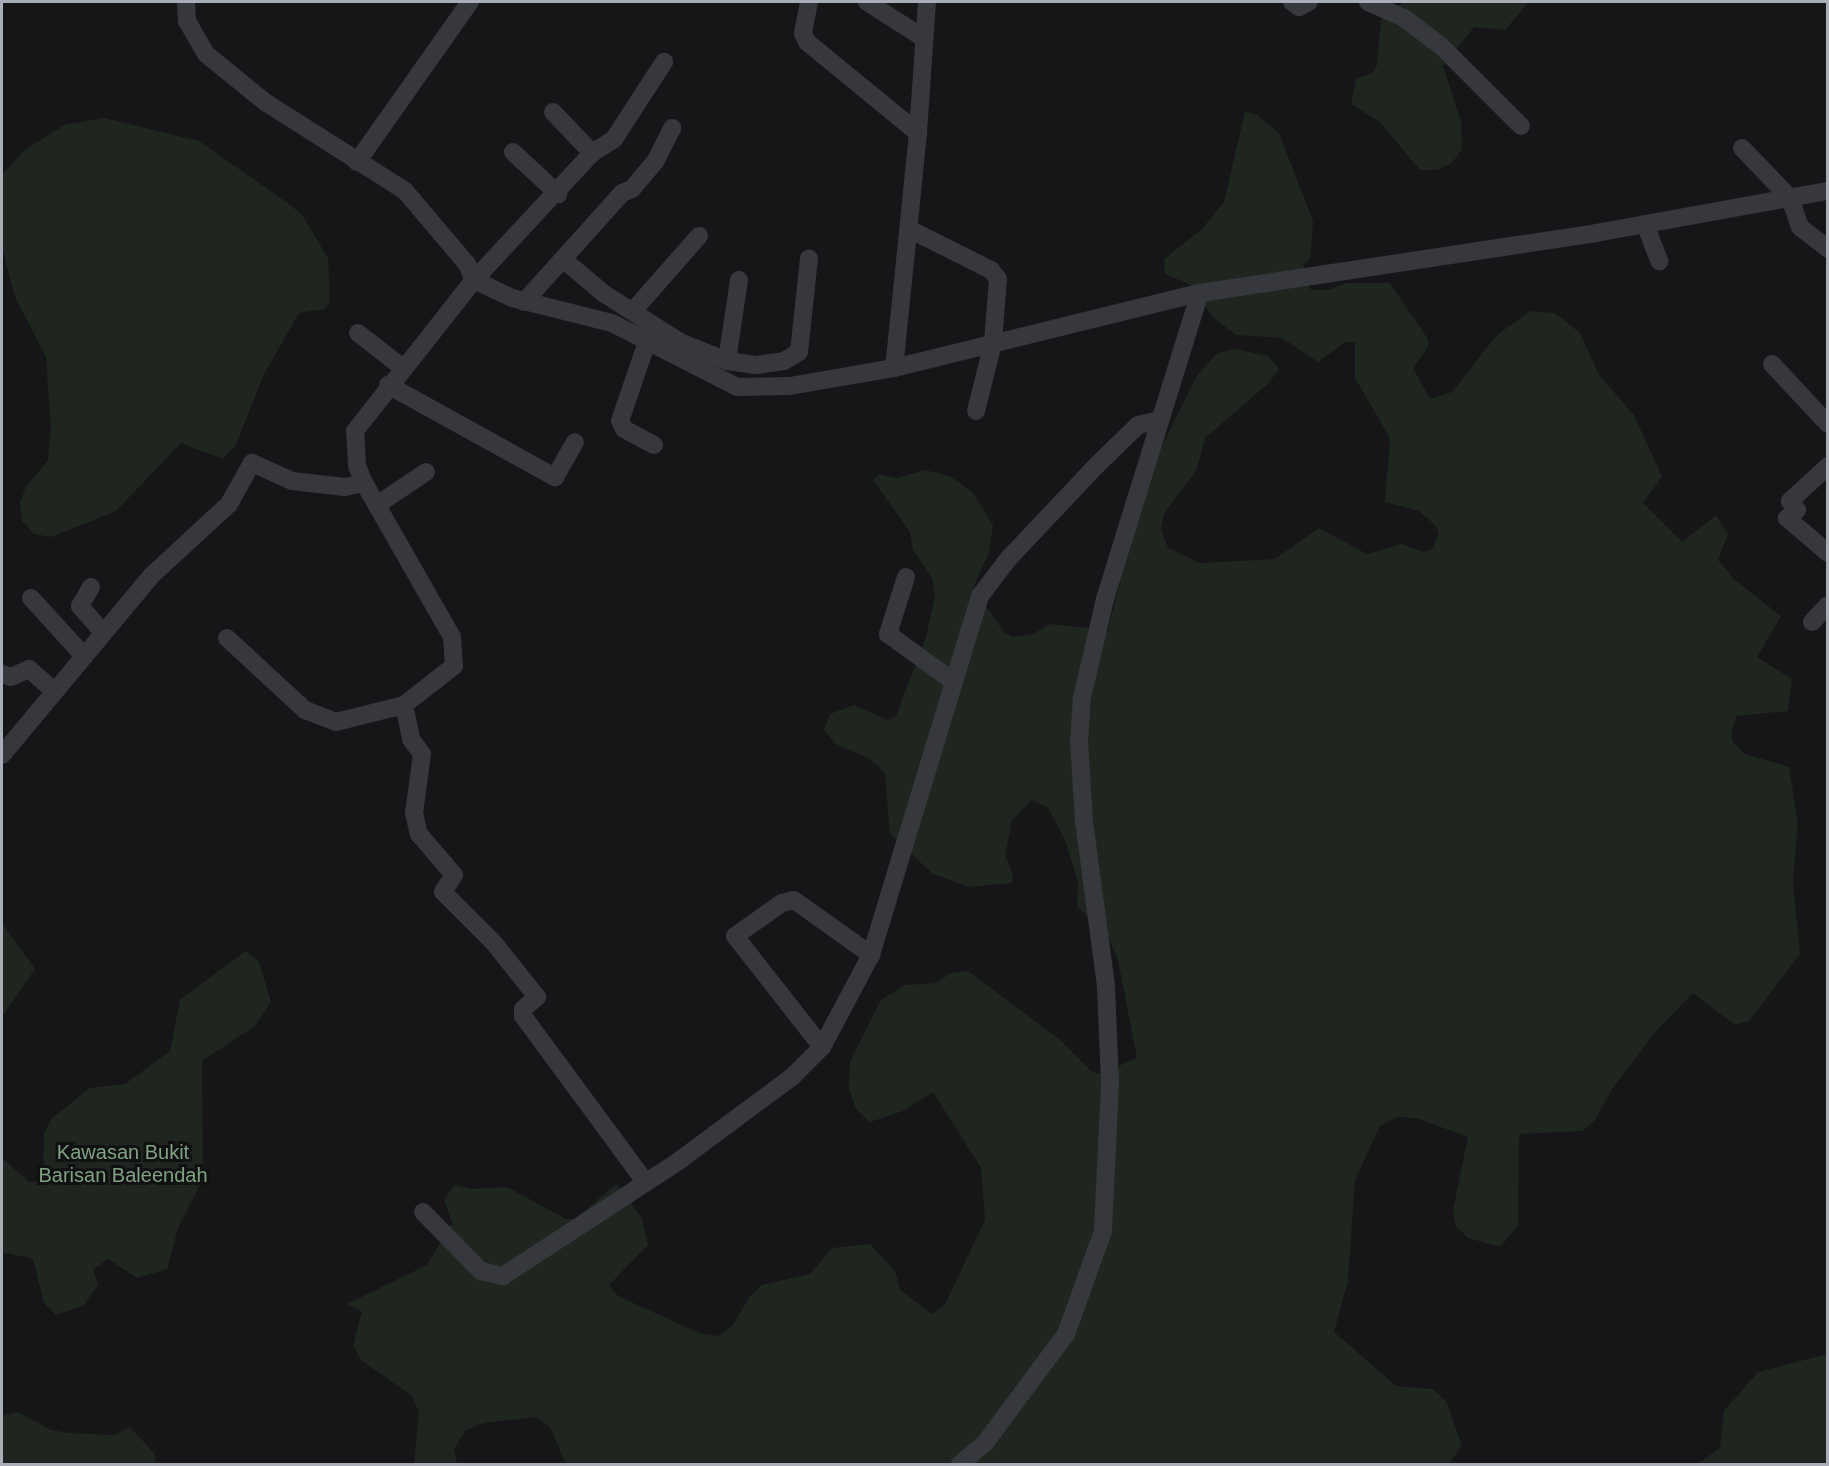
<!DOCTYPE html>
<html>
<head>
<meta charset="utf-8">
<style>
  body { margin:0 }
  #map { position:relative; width:1829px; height:1466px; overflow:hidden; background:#161618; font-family:Helvetica,sans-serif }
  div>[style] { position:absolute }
  .green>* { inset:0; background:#1e261f }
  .street>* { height:18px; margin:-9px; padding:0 9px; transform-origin:9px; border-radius:9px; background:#37383d }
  span { translate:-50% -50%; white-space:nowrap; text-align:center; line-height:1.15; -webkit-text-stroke:6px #111113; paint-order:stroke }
  .park-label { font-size:20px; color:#7fa381 }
  .frame { position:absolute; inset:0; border:3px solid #a8adb8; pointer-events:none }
</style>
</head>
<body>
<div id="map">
  <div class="green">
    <i style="clip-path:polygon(1403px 2px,1529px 2px,1505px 30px,1474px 27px,1443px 66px,1461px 122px,1462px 149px,1452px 163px,1437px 170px,1420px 170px,1380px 122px,1351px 104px,1356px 79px,1373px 72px,1377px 65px,1381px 21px)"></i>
    <i style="clip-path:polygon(1245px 112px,1257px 115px,1279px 133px,1313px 221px,1310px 259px,1303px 265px,1311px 290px,1329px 290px,1346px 283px,1390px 283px,1428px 339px,1428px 347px,1413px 368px,1430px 399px,1452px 392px,1497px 335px,1530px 311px,1555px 313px,1580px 333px,1599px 375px,1634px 415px,1662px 477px,1643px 503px,1682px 542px,1716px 515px,1728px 534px,1718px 560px,1736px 581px,1781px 616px,1757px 657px,1792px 679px,1788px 711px,1736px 716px,1732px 732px,1732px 741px,1745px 754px,1789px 767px,1798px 823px,1793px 883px,1800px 954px,1749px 1021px,1735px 1025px,1693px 993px,1656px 1031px,1612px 1089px,1595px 1120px,1582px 1131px,1519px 1134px,1518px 1226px,1500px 1247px,1468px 1238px,1456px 1226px,1453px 1210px,1468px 1137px,1416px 1118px,1397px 1117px,1380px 1126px,1355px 1180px,1348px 1281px,1334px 1332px,1396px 1386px,1432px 1389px,1446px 1401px,1462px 1445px,1449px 1464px,566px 1464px,550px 1427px,536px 1417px,483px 1423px,466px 1430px,454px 1449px,457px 1464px,414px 1464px,419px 1412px,411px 1395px,362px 1361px,353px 1346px,362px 1312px,347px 1304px,427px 1265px,452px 1223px,444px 1200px,454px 1185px,472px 1189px,507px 1187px,566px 1219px,575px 1219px,616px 1184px,642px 1218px,648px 1245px,609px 1285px,618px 1296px,699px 1333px,718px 1336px,732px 1326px,750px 1296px,762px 1285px,810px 1274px,832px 1248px,870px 1244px,895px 1271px,900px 1289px,931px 1314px,945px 1304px,985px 1220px,981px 1168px,933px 1092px,903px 1111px,870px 1122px,856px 1109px,849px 1088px,850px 1061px,881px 1000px,905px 985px,936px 983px,951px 973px,968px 971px,1059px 1039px,1092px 1072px,1100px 1074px,1137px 1058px,1118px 960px,1108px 936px,1077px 906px,1078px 883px,1066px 842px,1048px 808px,1032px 800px,1012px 820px,1005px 855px,1013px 875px,1011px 883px,969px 887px,933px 874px,890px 834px,885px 773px,870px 759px,836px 744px,824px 730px,830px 714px,854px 705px,888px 720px,896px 716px,926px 637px,935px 595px,932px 578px,913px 550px,910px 532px,873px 480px,879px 474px,897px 478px,925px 470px,950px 476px,973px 493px,993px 525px,989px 552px,973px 588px,1004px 632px,1012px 637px,1033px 634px,1050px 624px,1108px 630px,1146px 479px,1196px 377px,1217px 353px,1235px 349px,1268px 356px,1279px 369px,1269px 383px,1205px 438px,1196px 471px,1164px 513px,1161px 529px,1168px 548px,1200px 563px,1275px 559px,1319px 528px,1367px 554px,1402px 544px,1423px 552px,1432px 550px,1439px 533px,1435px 525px,1419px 511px,1385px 502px,1390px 438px,1355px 378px,1355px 342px,1345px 342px,1318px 362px,1282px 338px,1236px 335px,1214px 318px,1189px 284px,1165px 274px,1164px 259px,1200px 231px,1224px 202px)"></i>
    <i style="clip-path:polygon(104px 118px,199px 141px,289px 204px,302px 215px,328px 258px,330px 301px,325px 309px,299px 313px,263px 376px,236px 445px,223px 459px,181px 443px,116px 511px,51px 537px,34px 534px,22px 521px,20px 503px,26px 486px,48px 461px,51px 428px,46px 357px,15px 297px,2px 247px,2px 174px,25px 150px,64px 125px)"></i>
    <i style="clip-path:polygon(2px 923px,35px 969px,2px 1017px)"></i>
    <i style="clip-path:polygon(246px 951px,259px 962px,271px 1002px,255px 1026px,202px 1061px,203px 1179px,178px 1228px,167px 1269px,137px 1278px,108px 1259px,93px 1270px,98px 1285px,83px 1306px,56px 1315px,44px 1303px,33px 1259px,2px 1252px,2px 1158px,29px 1182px,43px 1180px,44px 1134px,52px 1118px,90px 1088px,125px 1084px,170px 1051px,180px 1000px)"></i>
    <i style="clip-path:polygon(1827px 1354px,1827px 1464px,1697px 1464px,1720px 1448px,1724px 1411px,1758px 1372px)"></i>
    <i style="clip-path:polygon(18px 1412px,51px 1430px,69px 1433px,114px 1435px,130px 1427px,154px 1453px,156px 1464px,2px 1464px,2px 1416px)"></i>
  </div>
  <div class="street">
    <i style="left:186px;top:2px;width:19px;rotate:87deg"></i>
    <i style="left:187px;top:21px;width:38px;rotate:60deg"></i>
    <i style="left:206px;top:54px;width:76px;rotate:39.1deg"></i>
    <i style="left:265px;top:102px;width:166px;rotate:32.4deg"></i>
    <i style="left:405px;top:191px;width:96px;rotate:49.7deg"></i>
    <i style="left:467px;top:264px;width:17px;rotate:66deg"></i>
    <i style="left:474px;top:280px;width:42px;rotate:25.3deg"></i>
    <i style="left:512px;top:298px;width:103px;rotate:14deg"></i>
    <i style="left:612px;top:323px;width:140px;rotate:27.1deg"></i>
    <i style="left:737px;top:387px;width:53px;rotate:-1.1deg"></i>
    <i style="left:790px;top:386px;width:106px;rotate:-9.8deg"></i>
    <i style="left:894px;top:368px;width:315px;rotate:-13.8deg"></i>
    <i style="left:1200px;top:293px;width:401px;rotate:-8.6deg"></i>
    <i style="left:1596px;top:233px;width:236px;rotate:-10.3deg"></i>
    <i style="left:809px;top:2px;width:32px;rotate:101deg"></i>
    <i style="left:803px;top:33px;width:10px;rotate:66deg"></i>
    <i style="left:807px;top:42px;width:144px;rotate:39.3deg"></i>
    <i style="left:918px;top:133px;width:236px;rotate:95.8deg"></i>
    <i style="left:867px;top:2px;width:65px;rotate:32.5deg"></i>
    <i style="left:1292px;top:2px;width:9px;rotate:36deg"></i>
    <i style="left:1299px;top:7px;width:11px;rotate:-27deg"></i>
    <i style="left:1368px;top:2px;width:39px;rotate:24deg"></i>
    <i style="left:1404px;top:18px;width:46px;rotate:37.1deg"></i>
    <i style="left:1441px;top:46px;width:113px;rotate:45deg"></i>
    <i style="left:553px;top:112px;width:57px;rotate:46.4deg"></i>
    <i style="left:918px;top:133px;width:131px;rotate:-86.1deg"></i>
    <i style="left:1742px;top:148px;width:69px;rotate:46.2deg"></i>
    <i style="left:1790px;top:198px;width:31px;rotate:71deg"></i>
    <i style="left:1800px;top:227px;width:36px;rotate:38deg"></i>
    <i style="left:513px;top:152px;width:62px;rotate:43deg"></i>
    <i style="left:357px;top:162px;width:196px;rotate:-54.8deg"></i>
    <i style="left:1645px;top:224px;width:40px;rotate:69deg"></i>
    <i style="left:909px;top:229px;width:92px;rotate:26.6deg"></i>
    <i style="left:991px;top:270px;width:11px;rotate:52deg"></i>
    <i style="left:998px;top:279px;width:64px;rotate:94.5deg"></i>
    <i style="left:993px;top:343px;width:70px;rotate:104deg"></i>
    <i style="left:564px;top:260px;width:51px;rotate:40.2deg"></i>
    <i style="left:603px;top:293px;width:91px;rotate:32.5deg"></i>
    <i style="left:680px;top:342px;width:51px;rotate:22deg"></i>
    <i style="left:727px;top:361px;width:29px;rotate:8deg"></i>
    <i style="left:756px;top:365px;width:28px;rotate:-8deg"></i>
    <i style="left:784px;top:361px;width:17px;rotate:-31deg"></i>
    <i style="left:799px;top:352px;width:94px;rotate:-83.9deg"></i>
    <i style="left:524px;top:302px;width:147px;rotate:-48deg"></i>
    <i style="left:622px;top:193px;width:11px;rotate:-22deg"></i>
    <i style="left:632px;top:189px;width:38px;rotate:-50deg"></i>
    <i style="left:656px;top:160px;width:36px;rotate:-63deg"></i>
    <i style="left:633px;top:311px;width:100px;rotate:-48.7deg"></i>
    <i style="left:358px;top:333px;width:57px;rotate:37.9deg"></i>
    <i style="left:647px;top:342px;width:83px;rotate:108.9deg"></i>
    <i style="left:620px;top:421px;width:9px;rotate:63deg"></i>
    <i style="left:624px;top:429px;width:34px;rotate:28deg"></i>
    <i style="left:727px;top:361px;width:82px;rotate:-81.6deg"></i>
    <i style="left:1772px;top:364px;width:82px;rotate:47deg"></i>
    <i style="left:388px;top:385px;width:191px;rotate:28.9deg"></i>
    <i style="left:555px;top:477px;width:40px;rotate:-60.3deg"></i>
    <i style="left:1828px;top:466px;width:52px;rotate:137.4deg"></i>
    <i style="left:1790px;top:501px;width:11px;rotate:52deg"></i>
    <i style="left:1797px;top:510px;width:13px;rotate:141deg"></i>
    <i style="left:1787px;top:518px;width:54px;rotate:40.5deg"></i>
    <i style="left:377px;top:505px;width:59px;rotate:-34deg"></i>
    <i style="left:906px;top:577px;width:60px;rotate:107.5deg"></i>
    <i style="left:888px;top:634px;width:82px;rotate:36deg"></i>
    <i style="left:91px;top:587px;width:22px;rotate:120deg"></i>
    <i style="left:80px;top:606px;width:35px;rotate:49deg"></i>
    <i style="left:31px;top:598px;width:77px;rotate:47.6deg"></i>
    <i style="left:1812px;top:622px;width:23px;rotate:-47deg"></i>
    <i style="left:227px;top:638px;width:106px;rotate:42.7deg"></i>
    <i style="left:305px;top:710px;width:33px;rotate:21deg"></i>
    <i style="left:336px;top:722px;width:70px;rotate:-14deg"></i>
    <i style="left:404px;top:705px;width:63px;rotate:-38deg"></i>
    <i style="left:454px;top:666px;width:29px;rotate:-94deg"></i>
    <i style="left:452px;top:637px;width:177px;rotate:-119.7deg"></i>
    <i style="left:364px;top:483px;width:18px;rotate:-112deg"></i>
    <i style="left:357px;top:466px;width:35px;rotate:-93deg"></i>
    <i style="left:355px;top:431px;width:192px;rotate:-51.8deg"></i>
    <i style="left:474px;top:280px;width:173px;rotate:-47.1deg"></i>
    <i style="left:592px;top:153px;width:26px;rotate:-32deg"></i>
    <i style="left:614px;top:139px;width:92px;rotate:-57deg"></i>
    <i style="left:2px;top:674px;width:9px;rotate:18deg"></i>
    <i style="left:11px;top:677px;width:20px;rotate:-24deg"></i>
    <i style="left:29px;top:669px;width:33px;rotate:41deg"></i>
    <i style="left:404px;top:705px;width:35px;rotate:78deg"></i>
    <i style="left:411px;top:739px;width:19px;rotate:54deg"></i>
    <i style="left:422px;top:754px;width:60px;rotate:97.7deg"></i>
    <i style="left:414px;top:813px;width:22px;rotate:77deg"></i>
    <i style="left:419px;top:834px;width:54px;rotate:49.5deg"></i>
    <i style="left:454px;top:875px;width:20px;rotate:123deg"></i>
    <i style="left:443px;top:892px;width:72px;rotate:45deg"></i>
    <i style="left:494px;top:943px;width:69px;rotate:51.5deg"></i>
    <i style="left:537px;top:997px;width:18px;rotate:139deg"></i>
    <i style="left:523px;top:1009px;width:7px;rotate:90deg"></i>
    <i style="left:523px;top:1016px;width:207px;rotate:53.6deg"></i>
    <i style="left:2px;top:755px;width:233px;rotate:-50.2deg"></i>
    <i style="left:151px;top:576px;width:106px;rotate:-42.7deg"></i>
    <i style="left:229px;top:504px;width:47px;rotate:-60.7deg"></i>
    <i style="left:252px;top:463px;width:44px;rotate:24.2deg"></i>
    <i style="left:292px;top:481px;width:53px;rotate:6.5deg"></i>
    <i style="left:345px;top:487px;width:19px;rotate:-12deg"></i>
    <i style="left:822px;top:1047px;width:141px;rotate:-128.1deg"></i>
    <i style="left:735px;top:936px;width:57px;rotate:-35.1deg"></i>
    <i style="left:782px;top:903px;width:12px;rotate:-14deg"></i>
    <i style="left:794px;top:900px;width:95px;rotate:35.5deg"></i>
    <i style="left:423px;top:1212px;width:83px;rotate:45.5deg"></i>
    <i style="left:481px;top:1271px;width:23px;rotate:13deg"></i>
    <i style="left:503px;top:1276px;width:212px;rotate:-33.2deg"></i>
    <i style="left:680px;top:1160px;width:141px;rotate:-36.6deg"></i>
    <i style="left:793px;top:1076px;width:41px;rotate:-45deg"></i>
    <i style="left:822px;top:1047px;width:104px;rotate:-62deg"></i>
    <i style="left:871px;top:955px;width:375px;rotate:-73.1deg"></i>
    <i style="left:980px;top:596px;width:48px;rotate:-52.7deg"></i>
    <i style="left:1009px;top:558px;width:128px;rotate:-46.6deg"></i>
    <i style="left:1097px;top:465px;width:57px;rotate:-44.3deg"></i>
    <i style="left:1138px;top:425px;width:22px;rotate:-13deg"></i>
    <i style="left:960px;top:1464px;width:33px;rotate:-40deg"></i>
    <i style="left:985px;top:1443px;width:136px;rotate:-53.4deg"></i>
    <i style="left:1066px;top:1334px;width:109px;rotate:-70.2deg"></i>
    <i style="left:1103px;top:1231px;width:148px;rotate:-87.3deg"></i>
    <i style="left:1110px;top:1083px;width:97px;rotate:-92.4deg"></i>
    <i style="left:1106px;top:986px;width:165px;rotate:-97.6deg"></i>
    <i style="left:1084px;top:822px;width:81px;rotate:-93.5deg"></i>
    <i style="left:1079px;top:741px;width:43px;rotate:-86deg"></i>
    <i style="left:1082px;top:698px;width:102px;rotate:-76.9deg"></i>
    <i style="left:1105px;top:599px;width:320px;rotate:-72.8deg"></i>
  </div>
  <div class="park-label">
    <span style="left:123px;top:1164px">Kawasan Bukit<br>Barisan Baleendah</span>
  </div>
  <div class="frame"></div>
</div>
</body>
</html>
